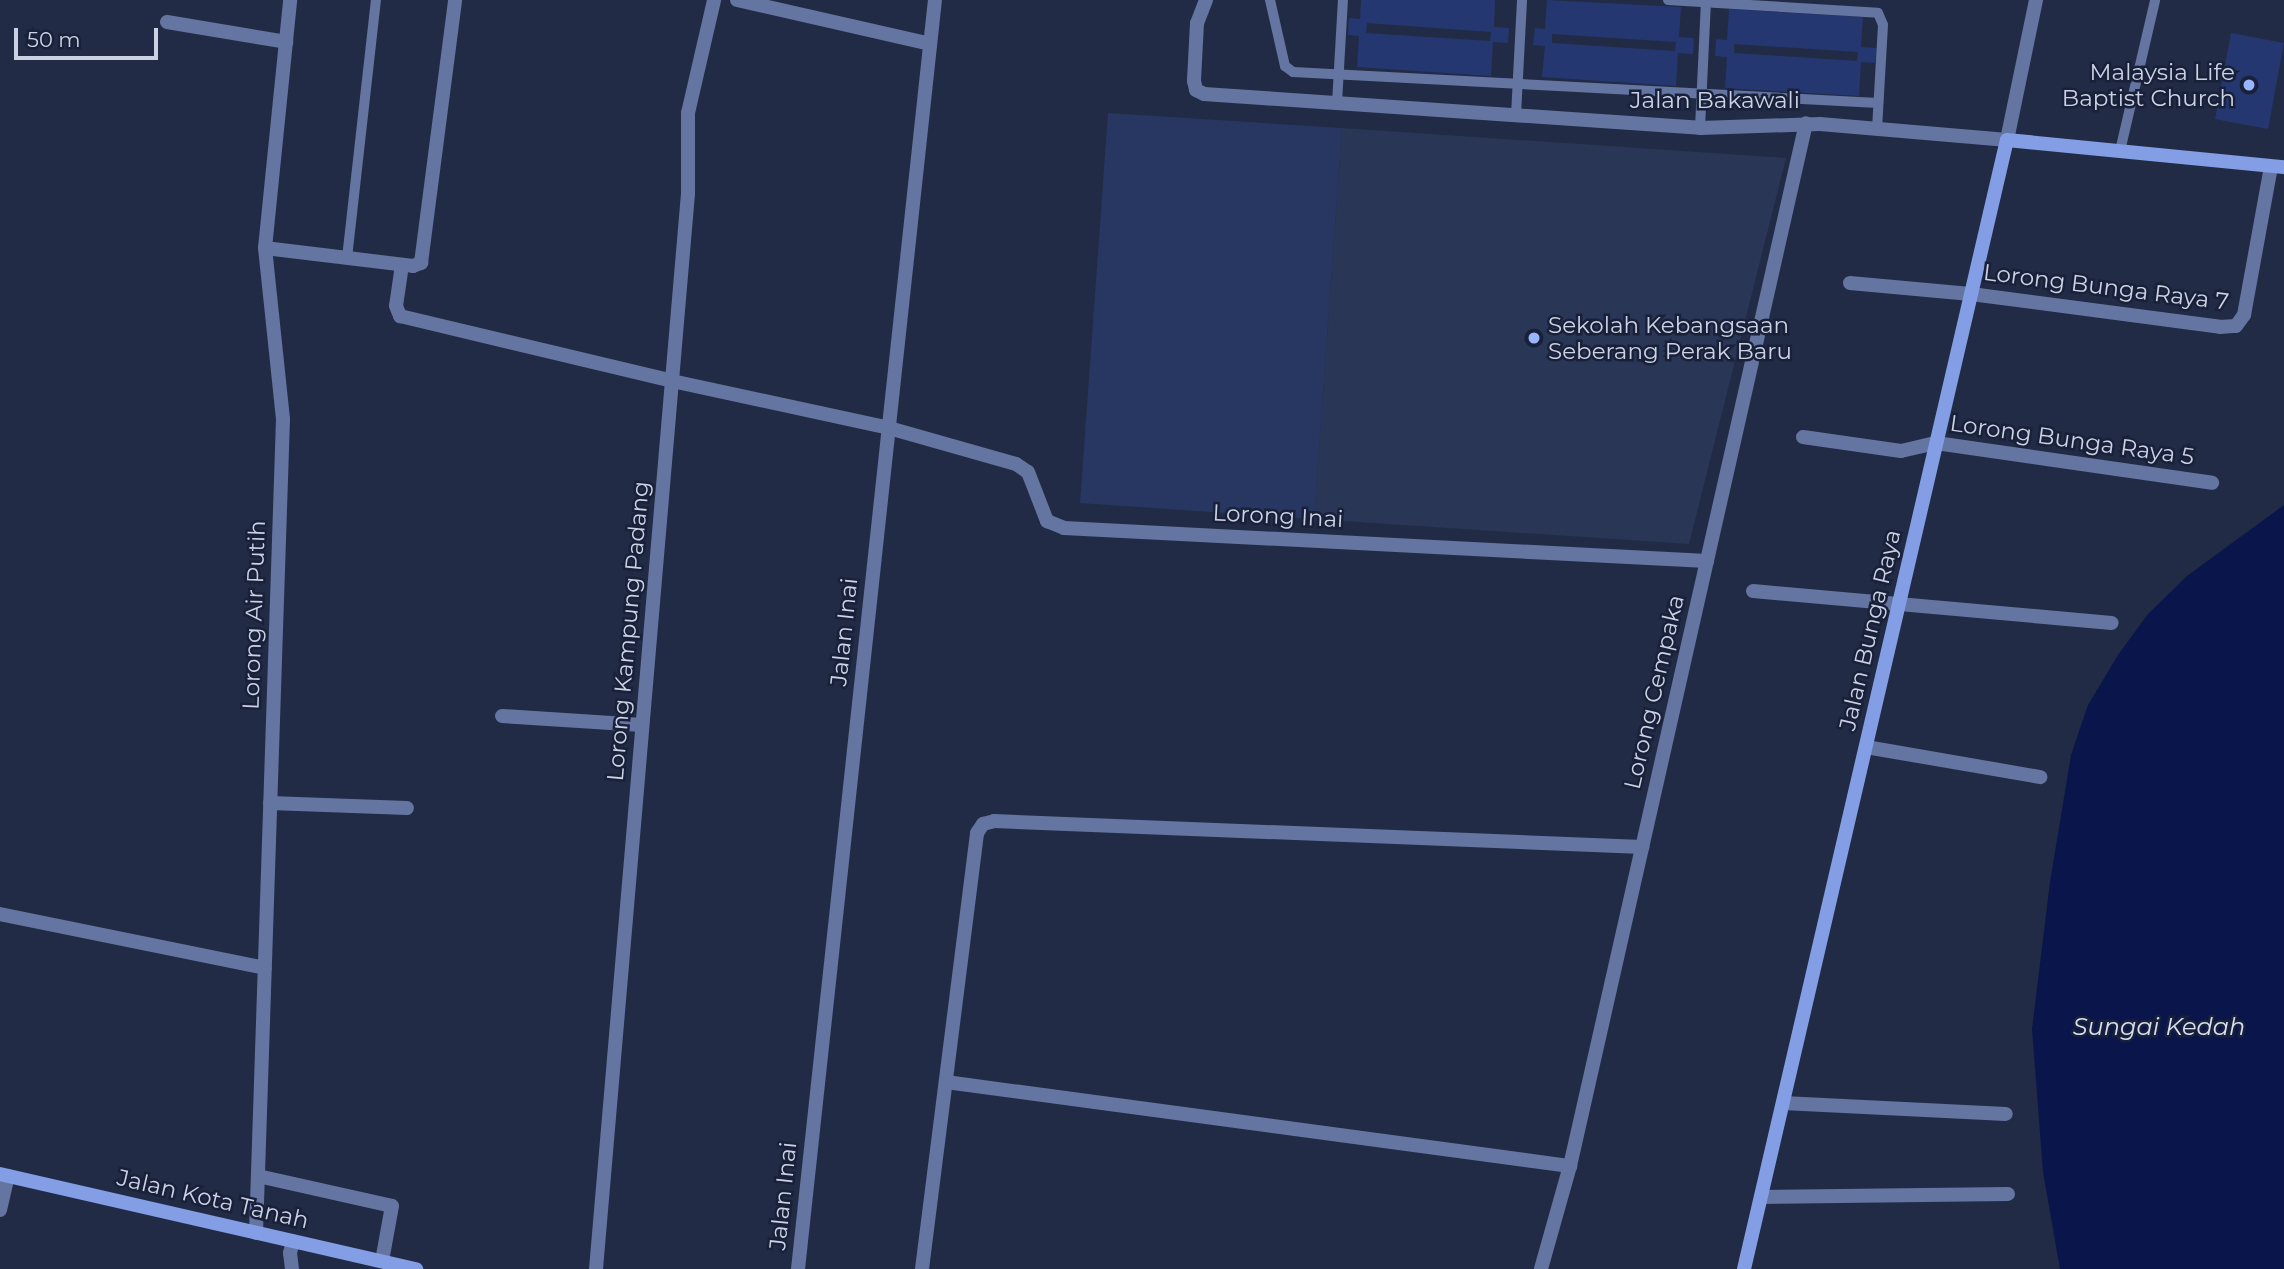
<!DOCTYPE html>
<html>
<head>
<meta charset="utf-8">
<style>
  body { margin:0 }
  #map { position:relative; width:2284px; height:1269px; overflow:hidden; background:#222b45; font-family:Montserrat,sans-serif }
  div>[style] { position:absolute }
  .built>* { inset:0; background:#2a3655 }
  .green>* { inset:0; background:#283762 }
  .water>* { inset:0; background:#0a154b }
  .building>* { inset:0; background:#253770 }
  .lane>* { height:10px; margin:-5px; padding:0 5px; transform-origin:5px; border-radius:5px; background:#6475a2 }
  .street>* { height:14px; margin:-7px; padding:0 7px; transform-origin:7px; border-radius:7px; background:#6475a2 }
  .secondary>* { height:14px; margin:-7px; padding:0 7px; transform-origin:7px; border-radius:7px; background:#839ee5 }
  .dots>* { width:19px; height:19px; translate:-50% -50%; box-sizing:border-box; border:4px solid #19213a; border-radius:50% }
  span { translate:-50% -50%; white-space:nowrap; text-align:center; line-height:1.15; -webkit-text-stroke:5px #19213a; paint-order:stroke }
  .poi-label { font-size:23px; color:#cbd2e3 }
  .right { translate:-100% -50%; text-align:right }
  .left { translate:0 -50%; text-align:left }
  .street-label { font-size:23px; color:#cbd2e3 }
  .water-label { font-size:24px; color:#d9e0f2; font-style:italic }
  .scale { position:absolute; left:14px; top:28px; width:144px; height:32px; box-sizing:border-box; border:4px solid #cbd2e3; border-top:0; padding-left:9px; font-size:21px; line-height:24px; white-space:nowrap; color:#cbd2e3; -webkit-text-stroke:5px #19213a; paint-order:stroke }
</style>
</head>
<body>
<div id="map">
  <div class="built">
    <i style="clip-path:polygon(1342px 128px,1786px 158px,1689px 544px,1314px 519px)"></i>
  </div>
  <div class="green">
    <i style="clip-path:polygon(1108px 113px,1342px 128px,1314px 519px,1080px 503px)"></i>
  </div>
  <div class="water">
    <i style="clip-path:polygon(2284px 505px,2284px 1269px,2060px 1269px,2043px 1172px,2032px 1029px,2050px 882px,2071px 755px,2088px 705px,2118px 655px,2148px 614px,2187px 576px)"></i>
  </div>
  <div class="building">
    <i style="clip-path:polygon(evenodd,1361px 0,1495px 0,1494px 27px,1509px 28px,1508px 43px,1493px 42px,1491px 76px,1357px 67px,1359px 36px,1348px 35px,1349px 18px,1360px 19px,1361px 0,1367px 23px,1491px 32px,1490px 41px,1366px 33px,1367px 23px)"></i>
    <i style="clip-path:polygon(evenodd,1547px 0,1681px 7px,1679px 37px,1694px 38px,1693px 54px,1678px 53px,1676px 86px,1542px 77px,1545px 46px,1533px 45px,1535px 28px,1545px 29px,1547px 0,1552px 34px,1676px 42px,1675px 51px,1552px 43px,1552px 34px)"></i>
    <i style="clip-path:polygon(evenodd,1729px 9px,1863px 17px,1861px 47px,1877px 48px,1875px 63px,1861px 62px,1859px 96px,1725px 88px,1727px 57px,1715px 56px,1716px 39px,1727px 40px,1729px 9px,1734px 44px,1858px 52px,1857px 61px,1734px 53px,1734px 44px)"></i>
    <i style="clip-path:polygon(2231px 33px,2284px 43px,2268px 129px,2215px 119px)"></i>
  </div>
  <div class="lane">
    <i style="left:1270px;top:0;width:68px;rotate:77.2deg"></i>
    <i style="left:1285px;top:66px;width:10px;rotate:37deg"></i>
    <i style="left:1293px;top:72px;width:586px;rotate:3.03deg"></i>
    <i style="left:1668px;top:0;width:210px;rotate:3.5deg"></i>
    <i style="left:1878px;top:13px;width:13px;rotate:67deg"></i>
    <i style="left:1883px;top:25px;width:104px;rotate:93.3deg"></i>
    <i style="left:1337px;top:103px;width:103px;rotate:-86.7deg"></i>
    <i style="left:1516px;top:115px;width:115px;rotate:-87deg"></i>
    <i style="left:1700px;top:128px;width:126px;rotate:-87.3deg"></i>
    <i style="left:2120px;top:151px;width:155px;rotate:-76.9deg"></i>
    <i style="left:347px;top:258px;width:260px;rotate:-83.6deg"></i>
  </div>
  <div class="street">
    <i style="left:737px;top:0;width:198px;rotate:12.8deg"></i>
    <i style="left:1206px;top:0;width:25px;rotate:111deg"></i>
    <i style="left:1197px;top:23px;width:58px;rotate:93deg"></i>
    <i style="left:1194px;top:81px;width:9px;rotate:77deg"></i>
    <i style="left:1196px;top:90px;width:9px;rotate:27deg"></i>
    <i style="left:1204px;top:94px;width:497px;rotate:3.9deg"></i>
    <i style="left:1700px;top:128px;width:120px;rotate:-1.9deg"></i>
    <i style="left:1820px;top:124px;width:188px;rotate:4.9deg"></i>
    <i style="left:2007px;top:140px;width:143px;rotate:-78.3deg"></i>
    <i style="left:167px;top:22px;width:121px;rotate:9.5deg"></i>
    <i style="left:265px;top:248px;width:149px;rotate:6.9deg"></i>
    <i style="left:413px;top:266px;width:9px;rotate:-21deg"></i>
    <i style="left:421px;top:263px;width:265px;rotate:-82.6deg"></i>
    <i style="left:402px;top:265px;width:41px;rotate:98.3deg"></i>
    <i style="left:396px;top:306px;width:11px;rotate:68deg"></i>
    <i style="left:400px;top:316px;width:280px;rotate:13.4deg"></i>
    <i style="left:672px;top:381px;width:222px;rotate:12.2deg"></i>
    <i style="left:889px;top:428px;width:132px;rotate:15.8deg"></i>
    <i style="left:1016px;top:464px;width:14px;rotate:34deg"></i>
    <i style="left:1028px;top:472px;width:53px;rotate:68.8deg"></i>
    <i style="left:1047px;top:521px;width:18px;rotate:22deg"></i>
    <i style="left:1064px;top:528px;width:644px;rotate:2.94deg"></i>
    <i style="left:1850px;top:283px;width:121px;rotate:5.2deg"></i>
    <i style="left:1971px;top:294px;width:251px;rotate:7.5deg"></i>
    <i style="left:2220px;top:327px;width:16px;rotate:-4deg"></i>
    <i style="left:2236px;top:326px;width:14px;rotate:-54deg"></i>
    <i style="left:2244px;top:315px;width:150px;rotate:-79.7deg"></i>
    <i style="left:1803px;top:437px;width:99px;rotate:8.1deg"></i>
    <i style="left:1901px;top:451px;width:36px;rotate:-13deg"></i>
    <i style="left:1936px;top:443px;width:279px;rotate:8.2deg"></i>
    <i style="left:1753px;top:591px;width:360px;rotate:5.1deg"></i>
    <i style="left:502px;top:716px;width:140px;rotate:3.7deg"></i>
    <i style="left:1866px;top:747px;width:177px;rotate:9.8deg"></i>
    <i style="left:270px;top:803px;width:137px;rotate:2.1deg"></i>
    <i style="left:0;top:914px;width:270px;rotate:11.5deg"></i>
    <i style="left:946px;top:1082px;width:630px;rotate:7.67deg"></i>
    <i style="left:1783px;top:1103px;width:223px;rotate:2.8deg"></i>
    <i style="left:258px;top:1176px;width:137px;rotate:12.6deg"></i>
    <i style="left:392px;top:1206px;width:56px;rotate:100.3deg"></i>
    <i style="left:1761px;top:1197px;width:247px;rotate:-0.7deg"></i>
    <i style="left:0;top:1210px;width:35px;rotate:-77deg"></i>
    <i style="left:256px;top:1233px;width:814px;rotate:-88.1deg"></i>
    <i style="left:283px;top:419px;width:172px;rotate:-96deg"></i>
    <i style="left:265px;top:248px;width:249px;rotate:-84.2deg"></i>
    <i style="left:292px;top:1269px;width:16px;rotate:-97deg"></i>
    <i style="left:290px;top:1253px;width:12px;rotate:-76deg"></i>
    <i style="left:596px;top:1269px;width:1080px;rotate:-85.11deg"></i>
    <i style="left:688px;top:193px;width:80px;rotate:-90deg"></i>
    <i style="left:688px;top:113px;width:116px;rotate:-77deg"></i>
    <i style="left:798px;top:1269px;width:1276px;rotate:-83.84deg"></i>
    <i style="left:922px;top:1269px;width:439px;rotate:-82.8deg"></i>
    <i style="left:977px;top:833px;width:11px;rotate:-56deg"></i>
    <i style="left:983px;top:824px;width:11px;rotate:-15deg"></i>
    <i style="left:994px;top:821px;width:649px;rotate:2.3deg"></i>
    <i style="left:1541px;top:1269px;width:107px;rotate:-74.3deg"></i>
    <i style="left:1570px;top:1166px;width:1069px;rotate:-77.25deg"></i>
  </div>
  <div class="secondary">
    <i style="left:0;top:1174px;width:427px;rotate:12.9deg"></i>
    <i style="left:1744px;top:1269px;width:1159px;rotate:-76.89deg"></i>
    <i style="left:2007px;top:140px;width:278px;rotate:5.6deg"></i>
  </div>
  <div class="dots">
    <i style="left:2249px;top:85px;background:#99b5fd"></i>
    <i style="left:1534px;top:338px;background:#99b5fd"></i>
  </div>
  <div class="poi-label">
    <span class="right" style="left:2235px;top:85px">Malaysia Life<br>Baptist Church</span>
    <span class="left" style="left:1548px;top:338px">Sekolah Kebangsaan<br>Seberang Perak Baru</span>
  </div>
  <div class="street-label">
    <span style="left:1715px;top:100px">Jalan Bakawali</span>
    <span style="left:2106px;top:287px;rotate:7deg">Lorong Bunga Raya 7</span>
    <span style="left:2072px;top:440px;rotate:8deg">Lorong Bunga Raya 5</span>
    <span style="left:1278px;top:516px;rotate:3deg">Lorong Inai</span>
    <span style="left:254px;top:615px;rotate:-88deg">Lorong Air Putih</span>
    <span style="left:1870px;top:630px;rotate:-77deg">Jalan Bunga Raya</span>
    <span style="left:628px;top:631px;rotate:-85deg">Lorong Kampung Padang</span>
    <span style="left:844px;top:632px;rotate:-84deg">Jalan Inai</span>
    <span style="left:1654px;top:692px;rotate:-77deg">Lorong Cempaka</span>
    <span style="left:783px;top:1196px;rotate:-84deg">Jalan Inai</span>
    <span style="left:213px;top:1199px;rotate:13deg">Jalan Kota Tanah</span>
  </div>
  <div class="water-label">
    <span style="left:2159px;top:1027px">Sungai Kedah</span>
  </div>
  <div class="scale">50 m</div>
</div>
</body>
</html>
